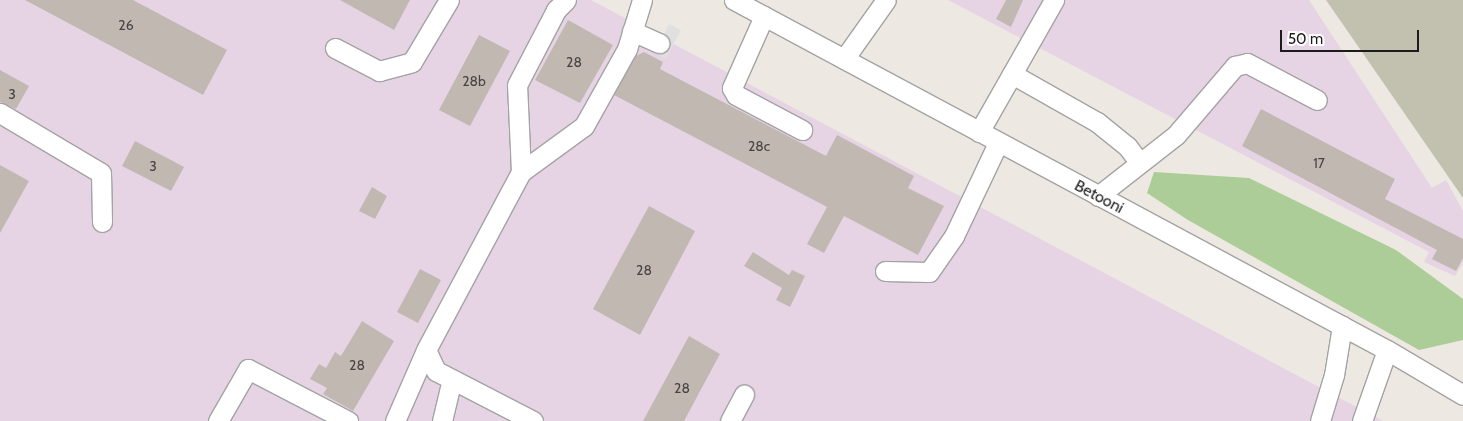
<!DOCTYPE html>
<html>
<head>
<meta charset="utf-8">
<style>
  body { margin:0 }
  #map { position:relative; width:1463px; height:421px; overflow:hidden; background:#ede9e2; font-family:Cabin,sans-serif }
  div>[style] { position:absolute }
  .industrial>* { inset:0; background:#e6d4e5 }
  .construction>* { inset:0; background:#c2c0ae }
  .forest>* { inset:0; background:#accc98 }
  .parking>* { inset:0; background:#e0e0e0 }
  .building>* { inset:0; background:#c2b8b2 }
  .roads { filter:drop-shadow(1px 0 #a3a3a3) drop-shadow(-1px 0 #a3a3a3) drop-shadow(0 1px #a3a3a3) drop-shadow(0 -1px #a3a3a3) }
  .minor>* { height:19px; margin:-9.5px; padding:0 9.5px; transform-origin:9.5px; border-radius:9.5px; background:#fff }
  span { translate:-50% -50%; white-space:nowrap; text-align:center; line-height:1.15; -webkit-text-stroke:5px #fff; paint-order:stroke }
  .number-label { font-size:14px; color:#464342 }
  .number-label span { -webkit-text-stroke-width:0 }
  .street-label { font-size:16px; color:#1c1c1c }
  .scale { position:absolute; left:1280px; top:30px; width:139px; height:22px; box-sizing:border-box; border:2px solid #1c1c1c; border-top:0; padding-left:6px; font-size:15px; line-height:18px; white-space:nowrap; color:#1c1c1c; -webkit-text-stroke:4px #fff; paint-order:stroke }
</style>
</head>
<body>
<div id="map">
  <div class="industrial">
    <i style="clip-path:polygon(0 0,591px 0,1383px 421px,0 421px)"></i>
    <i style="clip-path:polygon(948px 0,1309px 0,1432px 188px,1446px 180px,1463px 211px,1463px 263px,1455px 276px,1424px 262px,1429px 252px)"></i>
  </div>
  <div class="construction">
    <i style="clip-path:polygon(1326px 0,1463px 0,1463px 198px)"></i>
  </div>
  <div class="forest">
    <i style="clip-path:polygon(1154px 172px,1249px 178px,1396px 250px,1463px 299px,1463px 340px,1419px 350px,1188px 220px,1147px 193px)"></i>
  </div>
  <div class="parking">
    <i style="clip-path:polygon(669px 24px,681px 30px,666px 59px,654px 53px)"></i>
  </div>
  <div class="building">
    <i style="clip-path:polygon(25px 0,133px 0,227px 50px,203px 95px)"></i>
    <i style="clip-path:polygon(340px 0,410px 0,394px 30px)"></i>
    <i style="clip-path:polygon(1006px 0,1023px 0,1011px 27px,996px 19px)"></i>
    <i style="clip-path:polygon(568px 20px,613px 45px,580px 103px,535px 80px)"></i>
    <i style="clip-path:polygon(479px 35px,510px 51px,470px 126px,439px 110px)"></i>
    <i style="clip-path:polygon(644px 52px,663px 62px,660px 69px,826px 156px,837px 135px,914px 176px,908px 188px,944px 206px,918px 255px,844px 216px,824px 253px,807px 244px,827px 207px,614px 95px,636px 56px)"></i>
    <i style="clip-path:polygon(0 70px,29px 86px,16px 109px,0 102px)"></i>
    <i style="clip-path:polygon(1261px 109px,1395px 179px,1385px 199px,1463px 239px,1463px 258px,1456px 271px,1432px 259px,1437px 250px,1242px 146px)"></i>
    <i style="clip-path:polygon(135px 141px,184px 167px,171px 191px,122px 166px)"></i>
    <i style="clip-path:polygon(0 165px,29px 181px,0 233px)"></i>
    <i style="clip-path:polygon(372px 187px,387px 196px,375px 219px,359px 211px)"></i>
    <i style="clip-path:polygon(649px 206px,695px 231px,640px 335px,593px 309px)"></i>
    <i style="clip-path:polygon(753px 252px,789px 275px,792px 270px,805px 276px,790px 307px,776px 300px,782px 288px,744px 266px)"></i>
    <i style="clip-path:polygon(420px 269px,441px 280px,418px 323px,397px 312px)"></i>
    <i style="clip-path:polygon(362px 321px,394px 341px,353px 411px,323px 394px,327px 388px,310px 379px,319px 364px,326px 368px,335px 352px,341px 356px)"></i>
    <i style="clip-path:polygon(689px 336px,720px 354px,684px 421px,643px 421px)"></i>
  </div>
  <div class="roads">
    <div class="minor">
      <i style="left:734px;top:0;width:741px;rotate:28.19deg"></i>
      <i style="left:1387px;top:350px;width:88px;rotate:30.6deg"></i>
      <i style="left:764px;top:16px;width:79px;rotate:114deg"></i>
      <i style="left:732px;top:88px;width:8px;rotate:60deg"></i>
      <i style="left:736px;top:95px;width:75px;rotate:27.9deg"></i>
      <i style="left:632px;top:31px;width:30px;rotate:24deg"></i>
      <i style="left:335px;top:48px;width:50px;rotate:27.6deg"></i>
      <i style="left:379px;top:71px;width:34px;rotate:-15deg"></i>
      <i style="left:412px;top:62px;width:72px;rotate:-59.2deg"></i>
      <i style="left:844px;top:59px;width:72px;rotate:-54.6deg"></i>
      <i style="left:1012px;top:74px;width:98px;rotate:29.5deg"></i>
      <i style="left:1097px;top:122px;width:38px;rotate:39deg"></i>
      <i style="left:1127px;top:146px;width:21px;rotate:53deg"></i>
      <i style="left:0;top:113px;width:117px;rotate:30.7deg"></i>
      <i style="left:101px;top:173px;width:49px;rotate:88.8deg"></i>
      <i style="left:979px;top:132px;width:152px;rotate:-60.4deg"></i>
      <i style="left:521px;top:172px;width:78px;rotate:-36.1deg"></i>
      <i style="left:584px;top:126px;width:88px;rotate:-60.8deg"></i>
      <i style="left:627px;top:49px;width:51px;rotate:-73deg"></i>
      <i style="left:1098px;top:196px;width:99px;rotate:-38deg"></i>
      <i style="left:1176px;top:135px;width:91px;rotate:-49.5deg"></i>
      <i style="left:1235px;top:66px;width:12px;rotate:-14deg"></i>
      <i style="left:1247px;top:63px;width:79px;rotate:27.9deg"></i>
      <i style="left:885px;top:271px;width:44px;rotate:1.3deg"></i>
      <i style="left:929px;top:272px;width:44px;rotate:-55.2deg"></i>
      <i style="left:954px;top:236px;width:103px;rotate:-64.7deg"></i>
      <i style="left:218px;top:421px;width:60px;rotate:-60deg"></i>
      <i style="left:248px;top:369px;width:113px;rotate:27.5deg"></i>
      <i style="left:395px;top:421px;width:77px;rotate:-66.4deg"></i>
      <i style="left:442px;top:421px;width:43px;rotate:-76.6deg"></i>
      <i style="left:533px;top:421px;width:109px;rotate:-152.7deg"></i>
      <i style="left:436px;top:371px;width:23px;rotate:-115deg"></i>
      <i style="left:426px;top:350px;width:202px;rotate:-61.9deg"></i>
      <i style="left:521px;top:172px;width:87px;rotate:-92.6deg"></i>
      <i style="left:517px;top:85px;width:85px;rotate:-62.5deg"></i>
      <i style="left:556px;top:10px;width:14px;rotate:-45deg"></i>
      <i style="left:730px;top:421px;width:30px;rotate:-62deg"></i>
      <i style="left:1320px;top:421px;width:48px;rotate:-73.1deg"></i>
      <i style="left:1334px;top:375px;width:50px;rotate:-80.7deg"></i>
      <i style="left:1362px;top:421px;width:75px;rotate:-70.6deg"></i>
    </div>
  </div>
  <div class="number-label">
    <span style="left:126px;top:25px">26</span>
    <span style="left:574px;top:62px">28</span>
    <span style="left:474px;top:81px">28b</span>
    <span style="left:12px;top:94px">3</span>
    <span style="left:759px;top:146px">28c</span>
    <span style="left:1319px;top:163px">17</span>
    <span style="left:153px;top:166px">3</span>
    <span style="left:644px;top:270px">28</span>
    <span style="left:357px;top:365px">28</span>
    <span style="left:682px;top:388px">28</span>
  </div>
  <div class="street-label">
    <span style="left:1099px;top:197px;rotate:28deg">Betooni</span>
  </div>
  <div class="scale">50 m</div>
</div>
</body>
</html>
